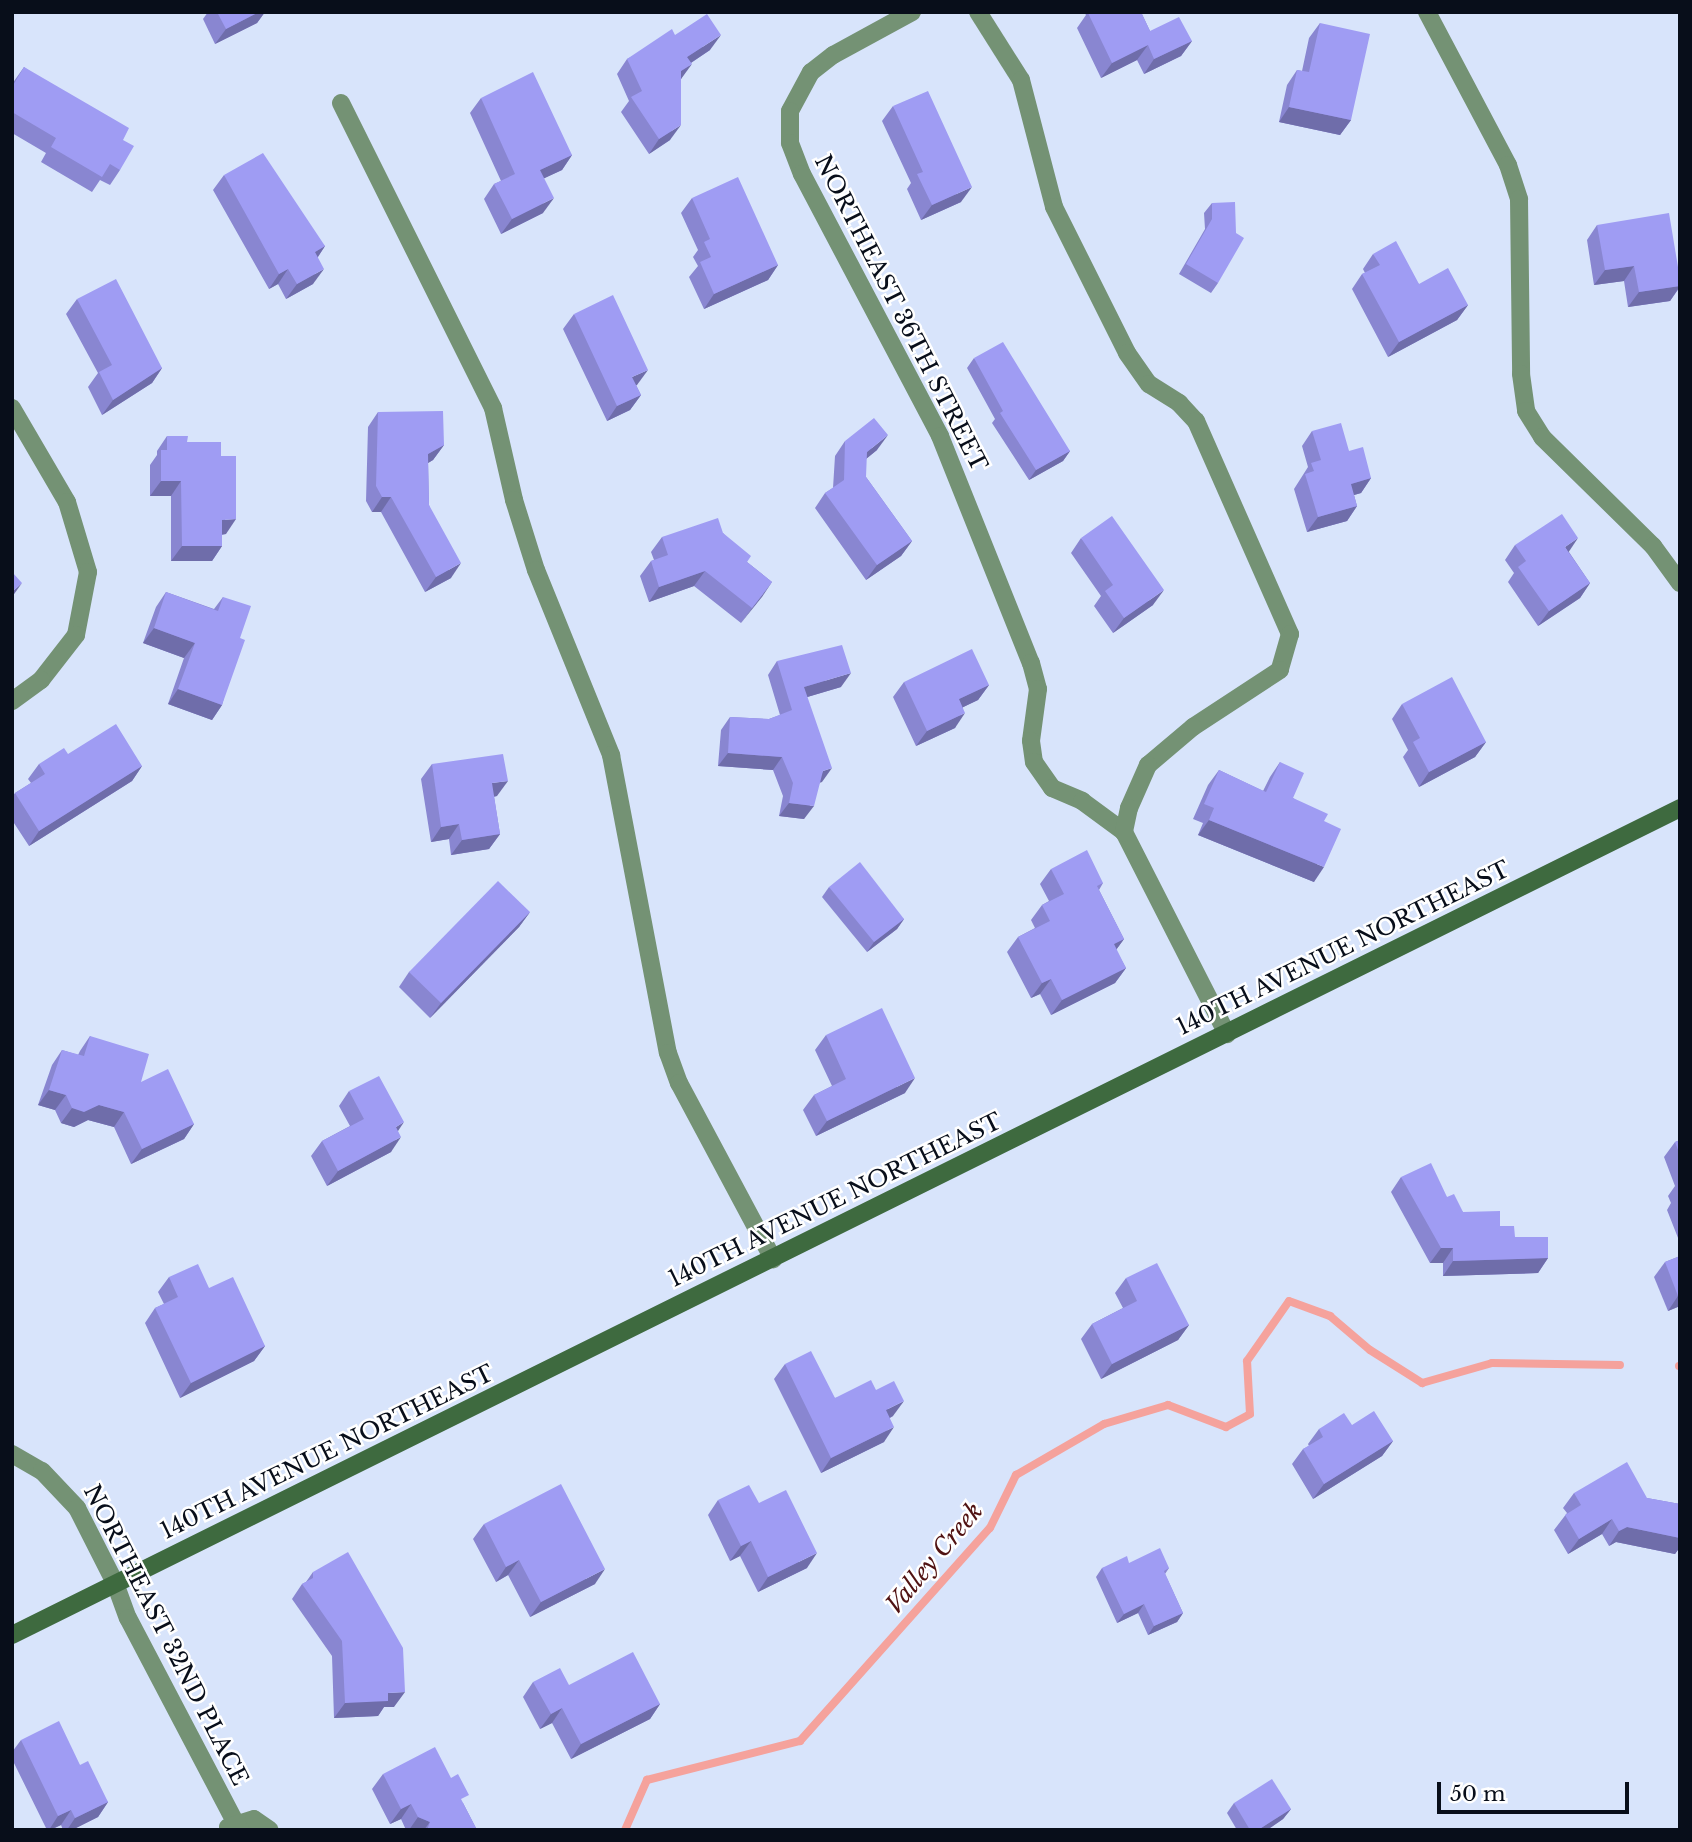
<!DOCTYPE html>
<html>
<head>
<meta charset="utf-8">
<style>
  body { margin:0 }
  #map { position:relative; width:1692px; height:1842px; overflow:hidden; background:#d8e4fb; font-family:"Libre Baskerville",serif }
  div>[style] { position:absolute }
  .stream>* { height:8px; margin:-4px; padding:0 4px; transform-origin:4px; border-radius:4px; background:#f5a29c }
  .street>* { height:18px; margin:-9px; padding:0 9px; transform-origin:9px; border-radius:9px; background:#749274 }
  .secondary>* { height:18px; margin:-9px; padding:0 9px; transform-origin:9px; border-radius:9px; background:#3e6a3f }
  .wall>* { inset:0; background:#8986d1 }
  .shaded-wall>* { inset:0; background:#6f6daa }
  .building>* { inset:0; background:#9f9cf3 }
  span { translate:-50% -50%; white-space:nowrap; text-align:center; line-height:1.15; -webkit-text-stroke:5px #fff; paint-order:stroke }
  .street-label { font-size:23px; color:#080e1a }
  .water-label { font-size:24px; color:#501212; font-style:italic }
  .frame { position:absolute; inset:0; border:14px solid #080e1a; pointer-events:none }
  .scale { position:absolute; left:1437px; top:1782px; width:192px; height:32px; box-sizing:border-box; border:4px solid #080e1a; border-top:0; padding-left:9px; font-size:21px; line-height:24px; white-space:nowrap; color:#080e1a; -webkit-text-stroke:5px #fff; paint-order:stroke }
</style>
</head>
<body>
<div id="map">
  <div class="stream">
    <i style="left:1679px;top:1366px;width:1px"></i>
    <i style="left:625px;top:1830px;width:55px;rotate:-66.3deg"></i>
    <i style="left:647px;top:1780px;width:158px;rotate:-14.3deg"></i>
    <i style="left:800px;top:1741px;width:285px;rotate:-48.3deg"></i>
    <i style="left:990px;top:1528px;width:59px;rotate:-63.9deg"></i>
    <i style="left:1016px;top:1475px;width:102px;rotate:-30.1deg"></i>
    <i style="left:1104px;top:1424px;width:67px;rotate:-16.5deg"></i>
    <i style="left:1168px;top:1405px;width:62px;rotate:20.8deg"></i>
    <i style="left:1226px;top:1427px;width:27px;rotate:-28deg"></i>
    <i style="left:1250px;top:1414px;width:53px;rotate:-93.2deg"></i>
    <i style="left:1247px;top:1361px;width:73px;rotate:-55deg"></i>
    <i style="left:1289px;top:1301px;width:44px;rotate:20.1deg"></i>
    <i style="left:1330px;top:1316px;width:52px;rotate:40.4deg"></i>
    <i style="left:1370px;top:1350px;width:62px;rotate:32.4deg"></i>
    <i style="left:1422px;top:1383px;width:73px;rotate:-15.9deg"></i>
    <i style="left:1492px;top:1363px;width:128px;rotate:0.9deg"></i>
  </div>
  <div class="street">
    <i style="left:912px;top:12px;width:90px;rotate:151.4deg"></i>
    <i style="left:833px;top:55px;width:28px;rotate:142deg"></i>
    <i style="left:811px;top:72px;width:44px;rotate:118.3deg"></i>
    <i style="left:790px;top:111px;width:32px;rotate:90deg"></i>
    <i style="left:790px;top:143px;width:33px;rotate:69deg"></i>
    <i style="left:802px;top:174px;width:296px;rotate:62.2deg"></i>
    <i style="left:940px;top:436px;width:245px;rotate:68.2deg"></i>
    <i style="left:1031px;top:663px;width:27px;rotate:75deg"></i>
    <i style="left:1038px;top:689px;width:52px;rotate:97.7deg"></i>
    <i style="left:1031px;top:741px;width:21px;rotate:82deg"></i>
    <i style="left:1034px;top:762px;width:32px;rotate:55deg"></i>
    <i style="left:1052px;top:788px;width:33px;rotate:23deg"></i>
    <i style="left:1082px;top:801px;width:52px;rotate:36.4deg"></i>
    <i style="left:1124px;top:832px;width:227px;rotate:63deg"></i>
    <i style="left:978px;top:12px;width:80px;rotate:57.7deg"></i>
    <i style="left:1021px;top:80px;width:131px;rotate:75.4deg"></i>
    <i style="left:1054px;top:207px;width:163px;rotate:63.4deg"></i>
    <i style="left:1127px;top:353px;width:38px;rotate:55deg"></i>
    <i style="left:1149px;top:384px;width:36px;rotate:32deg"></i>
    <i style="left:1179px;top:403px;width:25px;rotate:47deg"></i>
    <i style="left:1196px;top:421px;width:233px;rotate:66.2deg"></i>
    <i style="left:1290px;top:634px;width:37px;rotate:106deg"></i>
    <i style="left:1280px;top:670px;width:104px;rotate:146.8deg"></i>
    <i style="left:1193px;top:727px;width:59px;rotate:139.8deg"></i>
    <i style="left:1148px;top:765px;width:47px;rotate:113.8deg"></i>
    <i style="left:1129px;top:808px;width:25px;rotate:102deg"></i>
    <i style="left:1427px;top:12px;width:173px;rotate:62.1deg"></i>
    <i style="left:1508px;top:165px;width:36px;rotate:72deg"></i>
    <i style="left:1519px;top:199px;width:175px;rotate:89.3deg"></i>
    <i style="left:1521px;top:374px;width:37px;rotate:82deg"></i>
    <i style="left:1526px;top:411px;width:31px;rotate:58deg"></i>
    <i style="left:1542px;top:437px;width:156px;rotate:44.5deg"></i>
    <i style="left:1653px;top:546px;width:46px;rotate:53.9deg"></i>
    <i style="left:341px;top:103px;width:341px;rotate:63.5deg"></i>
    <i style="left:493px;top:408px;width:94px;rotate:77.1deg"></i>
    <i style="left:514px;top:500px;width:73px;rotate:72.6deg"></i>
    <i style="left:536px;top:570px;width:200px;rotate:67.9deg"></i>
    <i style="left:611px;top:755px;width:303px;rotate:79.2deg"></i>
    <i style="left:668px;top:1053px;width:32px;rotate:70deg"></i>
    <i style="left:679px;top:1083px;width:200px;rotate:61.9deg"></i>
    <i style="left:12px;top:408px;width:109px;rotate:59.7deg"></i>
    <i style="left:67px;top:502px;width:73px;rotate:73.3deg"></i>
    <i style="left:88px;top:572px;width:64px;rotate:100.8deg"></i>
    <i style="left:76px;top:635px;width:57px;rotate:127.9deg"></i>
    <i style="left:41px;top:680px;width:36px;rotate:144deg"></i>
    <i style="left:12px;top:1454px;width:34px;rotate:30deg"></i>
    <i style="left:42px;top:1471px;width:51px;rotate:46.6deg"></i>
    <i style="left:77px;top:1508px;width:84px;rotate:63.1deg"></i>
    <i style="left:115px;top:1583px;width:37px;rotate:70deg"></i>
    <i style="left:128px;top:1618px;width:230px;rotate:62.3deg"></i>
    <i style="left:228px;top:1827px;width:27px;rotate:-17deg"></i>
    <i style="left:254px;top:1819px;width:19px;rotate:35deg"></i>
  </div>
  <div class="secondary">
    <i style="left:12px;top:1635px;width:1862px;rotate:-26.37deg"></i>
  </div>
  <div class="wall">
    <i style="clip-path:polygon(208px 12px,265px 12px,257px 23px,215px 44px,203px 19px)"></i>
    <i style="clip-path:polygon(1084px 12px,1141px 12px,1150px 31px,1192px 41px,1181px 56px,1144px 74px,1137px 60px,1101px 78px,1077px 28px,1086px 15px)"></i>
    <i style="clip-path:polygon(1320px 23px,1351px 120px,1340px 135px,1279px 122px,1287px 85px,1297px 70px,1302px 71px,1309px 38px)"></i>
    <i style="clip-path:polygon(675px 35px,710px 50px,691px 63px,681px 79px,670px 140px,649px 154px,621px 112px,629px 101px,617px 74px,627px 59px)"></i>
    <i style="clip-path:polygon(24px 67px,123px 140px,120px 170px,110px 185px,100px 180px,92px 192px,41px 162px,46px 153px,12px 133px,12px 84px)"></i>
    <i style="clip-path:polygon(481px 98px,572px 155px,562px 170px,544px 178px,543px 213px,501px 234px,484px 199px,494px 184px,501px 181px,470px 113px)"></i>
    <i style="clip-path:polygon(893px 106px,961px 202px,921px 220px,907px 189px,911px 183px,882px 121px)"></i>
    <i style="clip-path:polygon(224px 175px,325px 246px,318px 257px,313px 284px,286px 299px,278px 284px,269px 289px,213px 190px)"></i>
    <i style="clip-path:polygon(692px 198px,778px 265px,768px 280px,704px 309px,689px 277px,698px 266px,693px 257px,698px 250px,681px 213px)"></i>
    <i style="clip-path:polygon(1212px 203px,1218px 283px,1211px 293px,1179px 274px,1205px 229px,1204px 213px)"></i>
    <i style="clip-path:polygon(1597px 225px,1680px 279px,1680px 287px,1670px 301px,1628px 307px,1624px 281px,1594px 285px,1587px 240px)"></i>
    <i style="clip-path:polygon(1373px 254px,1419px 284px,1468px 305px,1457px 320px,1388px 357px,1352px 289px,1362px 274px,1365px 273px,1363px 269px)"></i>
    <i style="clip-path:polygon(77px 299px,162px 368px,152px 383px,102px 415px,88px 387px,98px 373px,66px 314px)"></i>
    <i style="clip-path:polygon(574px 314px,637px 385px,636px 385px,641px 395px,630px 410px,607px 421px,563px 329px)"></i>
    <i style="clip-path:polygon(974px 358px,1070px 451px,1063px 461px,1029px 480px,992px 423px,995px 419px,967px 368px)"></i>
    <i style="clip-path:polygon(378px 412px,444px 445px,433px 460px,428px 463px,429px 505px,451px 578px,425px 592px,381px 512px,372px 512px,366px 501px,368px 427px)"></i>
    <i style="clip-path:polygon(1312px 431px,1349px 451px,1371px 478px,1361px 493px,1354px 495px,1357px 506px,1347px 521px,1307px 532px,1294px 489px,1308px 467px,1302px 446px)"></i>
    <i style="clip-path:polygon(167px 436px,187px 442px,221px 456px,226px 534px,222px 535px,222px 546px,212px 561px,171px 561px,171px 496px,150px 496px,150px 465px,157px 455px,157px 451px)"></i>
    <i style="clip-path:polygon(845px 441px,877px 450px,866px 459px,866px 477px,912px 541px,901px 556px,866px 580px,815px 508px,825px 493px,833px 488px,835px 456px)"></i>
    <i style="clip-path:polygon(723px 533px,747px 562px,772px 582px,741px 623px,694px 586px,649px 602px,640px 576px,651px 561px,654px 560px,651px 552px,662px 537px)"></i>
    <i style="clip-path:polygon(1081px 538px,1153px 605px,1113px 633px,1094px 606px,1101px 596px,1071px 553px)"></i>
    <i style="clip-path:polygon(1515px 545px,1569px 552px,1590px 583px,1580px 598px,1538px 626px,1508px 582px,1514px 573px,1505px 560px)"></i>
    <i style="clip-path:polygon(166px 592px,214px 609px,223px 597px,240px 638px,222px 705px,212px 720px,168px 704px,184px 658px,143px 643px,156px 607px)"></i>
    <i style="clip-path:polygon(777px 661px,841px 687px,807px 697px,822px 782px,820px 782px,804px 819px,779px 816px,783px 796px,773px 770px,718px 766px,721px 730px,730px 717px,769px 719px,780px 715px,768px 675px)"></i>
    <i style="clip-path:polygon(904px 682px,989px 685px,978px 700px,963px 707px,955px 728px,916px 746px,893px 697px)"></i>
    <i style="clip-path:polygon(1402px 704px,1486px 742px,1475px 757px,1419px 787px,1403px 757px,1408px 750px,1392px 719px)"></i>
    <i style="clip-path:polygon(1280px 762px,1293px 798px,1324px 821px,1314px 882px,1198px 835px,1203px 823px,1193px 819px,1208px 785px,1219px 770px,1263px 791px,1270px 777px)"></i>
    <i style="clip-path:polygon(39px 764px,142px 766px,132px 781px,29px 846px,12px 820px,12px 797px,15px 793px,31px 783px,28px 779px)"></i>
    <i style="clip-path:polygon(432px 764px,497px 796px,494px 797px,500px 834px,489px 849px,451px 855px,449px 839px,431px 842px,421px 779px)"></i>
    <i style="clip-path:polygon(1051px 869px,1103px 883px,1099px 890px,1124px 939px,1116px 950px,1126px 968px,1115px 983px,1051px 1015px,1040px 994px,1031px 998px,1007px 952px,1018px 937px,1035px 928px,1031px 920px,1042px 905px,1049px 901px,1040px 884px)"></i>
    <i style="clip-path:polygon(829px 887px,904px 919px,897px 929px,867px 952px,822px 897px)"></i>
    <i style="clip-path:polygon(530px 912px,519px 927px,430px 1018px,399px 987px,409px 972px)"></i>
    <i style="clip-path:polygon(826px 1035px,905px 1093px,816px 1136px,803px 1110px,814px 1095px,832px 1086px,815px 1050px)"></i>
    <i style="clip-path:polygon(90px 1036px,141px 1082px,194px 1124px,184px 1139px,131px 1164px,114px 1127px,88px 1120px,74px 1127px,61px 1123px,55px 1110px,38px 1105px,52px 1065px,62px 1050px,78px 1055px,80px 1051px)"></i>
    <i style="clip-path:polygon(349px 1091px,398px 1131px,391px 1152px,327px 1186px,311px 1156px,322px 1141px,350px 1126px,339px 1106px)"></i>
    <i style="clip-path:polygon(1680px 1140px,1680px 1243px,1667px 1210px,1671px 1203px,1668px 1196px,1675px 1186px,1664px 1157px,1675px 1142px)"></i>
    <i style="clip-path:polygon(1401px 1177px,1447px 1197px,1463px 1212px,1500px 1226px,1515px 1237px,1548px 1258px,1538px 1273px,1443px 1276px,1443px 1263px,1430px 1263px,1391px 1192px)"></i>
    <i style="clip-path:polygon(1680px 1256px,1680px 1306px,1668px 1311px,1654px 1277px,1665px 1262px)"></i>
    <i style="clip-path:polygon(169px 1277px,209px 1288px,265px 1346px,254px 1361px,180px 1398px,145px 1323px,155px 1308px,164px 1304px,158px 1292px)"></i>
    <i style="clip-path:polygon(1126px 1278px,1189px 1325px,1178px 1340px,1101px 1379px,1081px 1339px,1092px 1324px,1123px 1308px,1115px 1293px)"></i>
    <i style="clip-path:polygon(785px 1364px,835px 1398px,876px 1390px,893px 1416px,890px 1418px,884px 1442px,821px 1473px,774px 1379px)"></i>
    <i style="clip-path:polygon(1352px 1425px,1393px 1441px,1382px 1456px,1313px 1499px,1292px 1464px,1303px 1449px,1309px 1446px,1308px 1444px,1319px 1429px)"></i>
    <i style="clip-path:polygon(1574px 1493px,1647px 1498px,1680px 1504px,1680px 1547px,1675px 1554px,1616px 1542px,1609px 1546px,1602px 1534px,1568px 1554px,1554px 1530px,1567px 1513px,1563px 1508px)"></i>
    <i style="clip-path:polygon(718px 1500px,807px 1568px,758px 1592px,740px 1556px,730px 1561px,708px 1515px)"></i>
    <i style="clip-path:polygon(484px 1524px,595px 1584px,530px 1617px,508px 1575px,496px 1582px,473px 1539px)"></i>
    <i style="clip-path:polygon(1129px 1563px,1169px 1568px,1165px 1574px,1183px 1613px,1177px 1622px,1148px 1635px,1138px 1613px,1117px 1623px,1096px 1577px,1102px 1568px)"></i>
    <i style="clip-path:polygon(313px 1572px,394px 1707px,384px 1707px,378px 1716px,334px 1718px,332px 1656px,292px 1599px,302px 1584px,306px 1582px)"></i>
    <i style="clip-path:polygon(533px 1682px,569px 1685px,660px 1704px,650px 1719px,571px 1759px,552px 1723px,540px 1729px,523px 1697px)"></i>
    <i style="clip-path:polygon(21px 1740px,80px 1765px,108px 1802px,98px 1817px,72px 1830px,63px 1830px,61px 1825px,51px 1830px,47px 1830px,12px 1759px,12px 1752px)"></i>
    <i style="clip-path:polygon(383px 1774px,463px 1803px,477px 1830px,406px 1830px,401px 1819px,390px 1824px,372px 1789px)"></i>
    <i style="clip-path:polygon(1234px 1803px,1291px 1809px,1283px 1819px,1267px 1830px,1237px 1830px,1227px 1813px)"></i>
  </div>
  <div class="shaded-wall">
    <i style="clip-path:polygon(259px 12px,265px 12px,257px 23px,215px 44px,226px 29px)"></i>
    <i style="clip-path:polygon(721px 35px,710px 50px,677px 72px,687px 57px)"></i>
    <i style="clip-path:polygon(1192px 41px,1181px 56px,1144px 74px,1154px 59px)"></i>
    <i style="clip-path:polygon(1148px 45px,1137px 60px,1101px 78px,1112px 63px)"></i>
    <i style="clip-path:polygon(692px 64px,681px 79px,681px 71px)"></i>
    <i style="clip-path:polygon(1289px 107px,1351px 120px,1340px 135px,1279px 122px)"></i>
    <i style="clip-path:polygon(681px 125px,670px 140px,649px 154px,659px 139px)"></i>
    <i style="clip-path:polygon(572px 155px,562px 170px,530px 185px,540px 170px)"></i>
    <i style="clip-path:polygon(972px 187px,961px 202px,921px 220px,932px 205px)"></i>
    <i style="clip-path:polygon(554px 198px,543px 213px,501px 234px,512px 219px)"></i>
    <i style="clip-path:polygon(325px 246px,315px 261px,315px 252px)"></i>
    <i style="clip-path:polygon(778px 265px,768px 280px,704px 309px,714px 294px)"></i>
    <i style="clip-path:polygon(1634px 266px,1624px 281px,1594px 285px,1605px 270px)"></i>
    <i style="clip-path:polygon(288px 269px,278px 284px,269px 289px,279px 274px)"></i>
    <i style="clip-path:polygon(324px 269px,313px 284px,286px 299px,297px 284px)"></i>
    <i style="clip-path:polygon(1680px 286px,1670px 301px,1628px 307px,1639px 292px)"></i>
    <i style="clip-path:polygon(1468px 305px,1457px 320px,1388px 357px,1399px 342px)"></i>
    <i style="clip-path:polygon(162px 368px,152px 383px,102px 415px,113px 400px)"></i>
    <i style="clip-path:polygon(648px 370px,637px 385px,621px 392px,632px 377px)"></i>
    <i style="clip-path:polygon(641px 395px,630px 410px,607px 421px,617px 406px)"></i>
    <i style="clip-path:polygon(888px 435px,877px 450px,856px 467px,867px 452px)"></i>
    <i style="clip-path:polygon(444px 445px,433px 460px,418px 469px,428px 454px)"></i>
    <i style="clip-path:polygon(1070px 451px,1063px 461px,1029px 480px,1036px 470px)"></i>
    <i style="clip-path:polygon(1371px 478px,1361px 493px,1340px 499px,1351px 484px)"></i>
    <i style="clip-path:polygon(161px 481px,181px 481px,171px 496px,150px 496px)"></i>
    <i style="clip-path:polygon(382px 497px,391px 497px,381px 512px,372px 512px)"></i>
    <i style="clip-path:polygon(1357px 506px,1347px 521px,1307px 532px,1318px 517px)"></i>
    <i style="clip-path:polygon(236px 519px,226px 534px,212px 535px,222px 520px)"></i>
    <i style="clip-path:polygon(1578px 538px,1568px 553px,1565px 547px)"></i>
    <i style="clip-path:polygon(912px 541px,901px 556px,866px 580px,877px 565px)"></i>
    <i style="clip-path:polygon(182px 546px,222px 546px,212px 561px,171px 561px)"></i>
    <i style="clip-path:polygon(461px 563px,451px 578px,425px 592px,436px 577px)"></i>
    <i style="clip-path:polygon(705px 571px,694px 586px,649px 602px,659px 587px)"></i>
    <i style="clip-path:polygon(772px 582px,762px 597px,741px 623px,752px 608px)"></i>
    <i style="clip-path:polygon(22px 583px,12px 597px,12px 592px)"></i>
    <i style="clip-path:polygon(1590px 583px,1580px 598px,1538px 626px,1549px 611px)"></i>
    <i style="clip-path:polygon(1164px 590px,1153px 605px,1113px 633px,1124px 618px)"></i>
    <i style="clip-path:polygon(154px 628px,195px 643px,184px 658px,143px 643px)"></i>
    <i style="clip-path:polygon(851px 673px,841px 687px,794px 701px,804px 687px)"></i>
    <i style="clip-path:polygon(989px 685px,978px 700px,949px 714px,959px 699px)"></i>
    <i style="clip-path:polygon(178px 689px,222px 705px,212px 720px,168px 704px)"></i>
    <i style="clip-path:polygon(965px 713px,955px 728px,916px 746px,927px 731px)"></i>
    <i style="clip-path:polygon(1486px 742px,1475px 757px,1419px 787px,1429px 772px)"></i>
    <i style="clip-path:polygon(728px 753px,782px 757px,773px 770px,718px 766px)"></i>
    <i style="clip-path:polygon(142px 766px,132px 781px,29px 846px,39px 831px)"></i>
    <i style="clip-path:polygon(832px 768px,822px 782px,814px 785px,823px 771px)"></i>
    <i style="clip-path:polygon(508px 781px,497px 796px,481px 798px,492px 783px)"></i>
    <i style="clip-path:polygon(789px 803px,814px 806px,804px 819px,779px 816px)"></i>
    <i style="clip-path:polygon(1209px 820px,1324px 867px,1314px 882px,1198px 835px)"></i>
    <i style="clip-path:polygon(459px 824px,449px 839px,431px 842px,441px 827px)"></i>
    <i style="clip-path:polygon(500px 834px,489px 849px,451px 855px,462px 840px)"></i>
    <i style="clip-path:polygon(530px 912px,519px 927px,430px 1018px,441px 1003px)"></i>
    <i style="clip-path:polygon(904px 919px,897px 929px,867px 952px,874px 942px)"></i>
    <i style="clip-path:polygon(1124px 939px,1113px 954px,1114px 944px)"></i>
    <i style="clip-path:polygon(1126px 968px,1115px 983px,1051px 1015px,1062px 1000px)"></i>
    <i style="clip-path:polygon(1051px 979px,1040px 994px,1031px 998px,1042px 983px)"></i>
    <i style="clip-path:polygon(915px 1078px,905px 1093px,816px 1136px,827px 1121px)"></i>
    <i style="clip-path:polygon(49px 1090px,66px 1095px,55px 1110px,38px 1105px)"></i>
    <i style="clip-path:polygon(99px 1105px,124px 1112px,114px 1127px,88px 1120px,74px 1127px,61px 1123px,72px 1108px)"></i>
    <i style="clip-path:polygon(404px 1122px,394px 1137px,396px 1127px)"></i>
    <i style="clip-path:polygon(194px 1124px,184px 1139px,131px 1164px,142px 1149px)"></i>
    <i style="clip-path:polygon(401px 1137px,391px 1152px,327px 1186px,338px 1171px)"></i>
    <i style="clip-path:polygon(1441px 1248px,1453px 1248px,1443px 1263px,1430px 1263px)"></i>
    <i style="clip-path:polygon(1548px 1258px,1538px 1273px,1443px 1276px,1453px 1261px)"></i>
    <i style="clip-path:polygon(1680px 1295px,1680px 1306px,1668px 1311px,1678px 1296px)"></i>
    <i style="clip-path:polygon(1189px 1325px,1178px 1340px,1101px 1379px,1112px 1364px)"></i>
    <i style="clip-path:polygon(265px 1346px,254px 1361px,180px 1398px,191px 1383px)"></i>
    <i style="clip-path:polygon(904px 1401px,893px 1416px,875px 1425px,886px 1410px)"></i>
    <i style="clip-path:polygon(894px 1427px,884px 1442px,821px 1473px,831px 1458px)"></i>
    <i style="clip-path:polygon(1393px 1441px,1382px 1456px,1313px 1499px,1324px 1484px)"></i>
    <i style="clip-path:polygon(1612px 1519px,1602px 1534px,1568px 1554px,1579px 1539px)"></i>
    <i style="clip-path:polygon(1627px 1527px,1680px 1538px,1680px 1547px,1675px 1554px,1616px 1542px,1609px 1546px,1619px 1531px)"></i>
    <i style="clip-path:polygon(751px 1541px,740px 1556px,730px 1561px,741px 1546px)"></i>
    <i style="clip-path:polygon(817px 1553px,807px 1568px,758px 1592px,768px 1577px)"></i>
    <i style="clip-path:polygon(519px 1560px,508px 1575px,496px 1582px,506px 1567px)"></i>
    <i style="clip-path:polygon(605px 1569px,595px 1584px,530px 1617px,541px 1602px)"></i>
    <i style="clip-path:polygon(1144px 1604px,1138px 1613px,1117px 1623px,1124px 1614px)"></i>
    <i style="clip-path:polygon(1183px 1613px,1177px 1622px,1148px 1635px,1154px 1626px)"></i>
    <i style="clip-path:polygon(405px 1692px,394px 1707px,384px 1707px,378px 1716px,334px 1718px,345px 1703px,388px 1693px)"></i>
    <i style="clip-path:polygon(660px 1704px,650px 1719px,571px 1759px,581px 1744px)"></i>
    <i style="clip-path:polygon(562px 1708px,552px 1723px,540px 1729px,551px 1714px)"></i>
    <i style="clip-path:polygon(108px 1802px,98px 1817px,72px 1830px,67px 1830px,75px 1818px)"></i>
    <i style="clip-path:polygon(411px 1804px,401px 1819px,390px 1824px,401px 1809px)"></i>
    <i style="clip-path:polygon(1291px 1809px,1283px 1819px,1267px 1830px,1258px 1830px)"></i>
    <i style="clip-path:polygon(71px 1810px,61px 1825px,49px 1830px,58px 1816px)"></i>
    <i style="clip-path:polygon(418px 1817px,430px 1822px,424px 1830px,409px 1830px)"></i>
  </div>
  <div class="building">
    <i style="clip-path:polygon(217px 12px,259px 12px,226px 29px)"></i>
    <i style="clip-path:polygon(1089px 12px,1141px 12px,1150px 31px,1179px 17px,1192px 41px,1154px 59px,1148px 45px,1112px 63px,1088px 13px)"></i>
    <i style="clip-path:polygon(707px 14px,721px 35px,687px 57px,692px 64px,681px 71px,681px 125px,659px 139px,631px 97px,642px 91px,627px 59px,672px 29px,675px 35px)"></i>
    <i style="clip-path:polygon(1320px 23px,1370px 34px,1351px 120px,1289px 107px,1297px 70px,1309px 72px)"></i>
    <i style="clip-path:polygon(24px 67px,129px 128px,123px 140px,134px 146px,120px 170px,110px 164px,102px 177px,51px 147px,56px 138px,12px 112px,12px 87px)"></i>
    <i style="clip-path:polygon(533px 72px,572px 155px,540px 170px,554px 198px,512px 219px,494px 184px,515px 174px,481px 98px)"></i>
    <i style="clip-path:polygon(928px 91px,972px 187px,932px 205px,917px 174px,923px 172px,893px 106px)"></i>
    <i style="clip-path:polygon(263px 153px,325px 246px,315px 252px,324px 269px,297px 284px,288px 269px,279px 274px,224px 175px)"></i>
    <i style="clip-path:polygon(738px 177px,778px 265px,714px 294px,700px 262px,711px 257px,704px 242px,710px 239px,692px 198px)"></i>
    <i style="clip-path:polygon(1235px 202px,1236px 233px,1244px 238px,1218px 283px,1186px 264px,1212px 219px,1212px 203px)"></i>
    <i style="clip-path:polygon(1669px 213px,1680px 279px,1680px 286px,1639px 292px,1634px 266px,1605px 270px,1597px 225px)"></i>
    <i style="clip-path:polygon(1396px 241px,1419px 284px,1448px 268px,1468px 305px,1399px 342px,1362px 274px,1380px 265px,1373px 254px)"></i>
    <i style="clip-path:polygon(116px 279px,162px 368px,113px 400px,99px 372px,112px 365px,77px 299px)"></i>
    <i style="clip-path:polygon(613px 295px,648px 370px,632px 377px,641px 395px,617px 406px,574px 314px)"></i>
    <i style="clip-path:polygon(1003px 342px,1070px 451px,1036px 470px,1000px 413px,1003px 411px,974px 358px)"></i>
    <i style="clip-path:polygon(443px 411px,444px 445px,428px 454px,429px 505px,461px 563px,436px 577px,391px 497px,382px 497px,376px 486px,378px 412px)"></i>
    <i style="clip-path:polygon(874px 418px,888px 435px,867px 452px,866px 477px,912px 541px,877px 565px,825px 493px,844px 480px,845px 441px)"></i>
    <i style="clip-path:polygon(1341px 423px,1349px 451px,1363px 447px,1371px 478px,1351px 484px,1357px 506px,1318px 517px,1305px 474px,1314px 471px,1311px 463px,1321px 460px,1312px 431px)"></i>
    <i style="clip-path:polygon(167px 436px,188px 436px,187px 442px,221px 442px,221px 456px,236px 456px,236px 519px,222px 520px,222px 546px,182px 546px,181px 481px,161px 481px,161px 450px,167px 450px)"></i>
    <i style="clip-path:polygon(1562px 514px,1578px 538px,1565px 547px,1590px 583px,1549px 611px,1518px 567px,1526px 561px,1515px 545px)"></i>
    <i style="clip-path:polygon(1112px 516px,1164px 590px,1124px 618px,1105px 591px,1113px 585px,1081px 538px)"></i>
    <i style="clip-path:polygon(718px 518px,723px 533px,751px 556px,747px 562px,772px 582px,752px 608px,705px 571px,659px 587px,651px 561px,668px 555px,662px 537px)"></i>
    <i style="clip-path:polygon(12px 572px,22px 583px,12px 592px)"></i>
    <i style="clip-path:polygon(166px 592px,218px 611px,223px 597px,251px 606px,240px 638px,245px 640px,222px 705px,178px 689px,195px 643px,154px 628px)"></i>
    <i style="clip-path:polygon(842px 645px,851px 673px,804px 687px,832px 768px,823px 771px,814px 806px,789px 803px,793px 783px,782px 757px,728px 753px,730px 717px,769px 719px,792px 710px,777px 661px)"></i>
    <i style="clip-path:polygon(972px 649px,989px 685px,959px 699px,965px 713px,927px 731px,904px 682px)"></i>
    <i style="clip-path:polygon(1452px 677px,1486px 742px,1429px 772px,1413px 742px,1420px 738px,1402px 704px)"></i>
    <i style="clip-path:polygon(116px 724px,142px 766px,39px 831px,15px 793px,45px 774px,39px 764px,64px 748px,68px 754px)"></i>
    <i style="clip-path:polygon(503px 754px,508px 781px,492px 783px,500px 834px,462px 840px,459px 824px,441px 827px,432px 764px)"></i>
    <i style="clip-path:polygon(1280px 762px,1304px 773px,1293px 798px,1328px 814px,1324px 821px,1341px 829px,1324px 867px,1209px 820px,1214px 808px,1204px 804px,1219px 770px,1266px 792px)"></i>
    <i style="clip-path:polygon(1087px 850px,1103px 883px,1097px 886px,1124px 939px,1114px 944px,1126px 968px,1062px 1000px,1051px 979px,1042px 983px,1018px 937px,1050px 921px,1042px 905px,1064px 894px,1051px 869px)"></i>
    <i style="clip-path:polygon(860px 862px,904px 919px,874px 942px,829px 887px)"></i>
    <i style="clip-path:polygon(498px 881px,530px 912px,441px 1003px,409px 972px)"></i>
    <i style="clip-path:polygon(882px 1008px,915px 1078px,827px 1121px,814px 1095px,846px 1079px,826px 1035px)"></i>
    <i style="clip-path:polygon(90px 1036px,149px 1054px,141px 1082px,168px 1069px,194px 1124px,142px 1149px,124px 1112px,99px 1105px,84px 1112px,72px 1108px,66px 1095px,49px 1090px,62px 1050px,84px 1056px)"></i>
    <i style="clip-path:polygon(379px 1076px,404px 1122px,396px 1127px,401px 1137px,338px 1171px,322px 1141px,364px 1119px,349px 1091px)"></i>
    <i style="clip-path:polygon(1680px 1140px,1680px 1155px,1675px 1142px)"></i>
    <i style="clip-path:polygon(1431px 1163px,1447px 1197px,1454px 1194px,1463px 1212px,1500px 1211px,1500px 1226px,1514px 1226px,1515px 1237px,1548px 1237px,1548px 1258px,1453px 1261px,1453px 1248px,1441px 1248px,1401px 1177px)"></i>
    <i style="clip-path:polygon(1680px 1256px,1680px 1295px,1678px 1296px,1665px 1262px)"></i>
    <i style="clip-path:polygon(1157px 1263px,1189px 1325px,1112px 1364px,1092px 1324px,1137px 1301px,1126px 1278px)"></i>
    <i style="clip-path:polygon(198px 1264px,209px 1288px,233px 1277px,265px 1346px,191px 1383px,155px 1308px,178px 1297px,169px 1277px)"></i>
    <i style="clip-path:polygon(811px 1351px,835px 1398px,871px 1380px,876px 1390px,894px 1381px,904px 1401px,886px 1410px,894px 1427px,831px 1458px,785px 1364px)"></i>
    <i style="clip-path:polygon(1374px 1411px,1393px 1441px,1324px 1484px,1303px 1449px,1323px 1437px,1319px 1429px,1344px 1413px,1352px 1425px)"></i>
    <i style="clip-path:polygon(1627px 1462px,1647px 1498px,1680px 1504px,1680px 1538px,1627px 1527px,1619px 1531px,1612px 1519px,1579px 1539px,1565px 1515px,1581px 1505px,1574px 1493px)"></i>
    <i style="clip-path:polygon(561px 1484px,605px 1569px,541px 1602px,519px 1560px,506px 1567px,484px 1524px)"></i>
    <i style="clip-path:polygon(749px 1485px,759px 1503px,786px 1490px,817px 1553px,768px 1577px,751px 1541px,741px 1546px,718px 1500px)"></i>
    <i style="clip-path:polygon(1160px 1548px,1169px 1568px,1164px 1571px,1183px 1613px,1154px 1626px,1144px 1604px,1124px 1614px,1102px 1568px,1127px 1556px,1129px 1563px)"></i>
    <i style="clip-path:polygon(348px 1552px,403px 1648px,405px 1692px,388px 1693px,388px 1701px,345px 1703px,342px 1641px,302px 1584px,313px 1578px,313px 1572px)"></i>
    <i style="clip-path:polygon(633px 1652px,660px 1704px,581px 1744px,562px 1708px,551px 1714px,533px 1682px,560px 1668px,569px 1685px)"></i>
    <i style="clip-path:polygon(59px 1721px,80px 1765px,88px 1761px,108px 1802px,75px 1818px,71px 1810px,58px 1816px,21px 1740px)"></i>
    <i style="clip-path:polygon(435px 1747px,451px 1778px,458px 1774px,469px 1795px,461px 1799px,477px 1830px,427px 1830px,430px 1822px,418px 1817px,411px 1804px,401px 1809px,383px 1774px)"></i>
    <i style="clip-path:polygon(1272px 1779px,1291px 1809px,1258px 1830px,1250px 1830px,1234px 1803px)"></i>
  </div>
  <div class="street-label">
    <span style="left:901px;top:313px;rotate:63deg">NORTHEAST 36TH STREET</span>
    <span style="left:1343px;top:948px;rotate:-26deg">140TH AVENUE NORTHEAST</span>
    <span style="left:835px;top:1200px;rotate:-26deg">140TH AVENUE NORTHEAST</span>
    <span style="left:327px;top:1452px;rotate:-26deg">140TH AVENUE NORTHEAST</span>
    <span style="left:166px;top:1635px;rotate:63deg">NORTHEAST 32ND PLACE</span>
  </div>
  <div class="water-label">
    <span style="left:934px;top:1558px;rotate:-50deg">Valley Creek</span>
  </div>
  <div class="frame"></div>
  <div class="scale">50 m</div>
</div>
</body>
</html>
